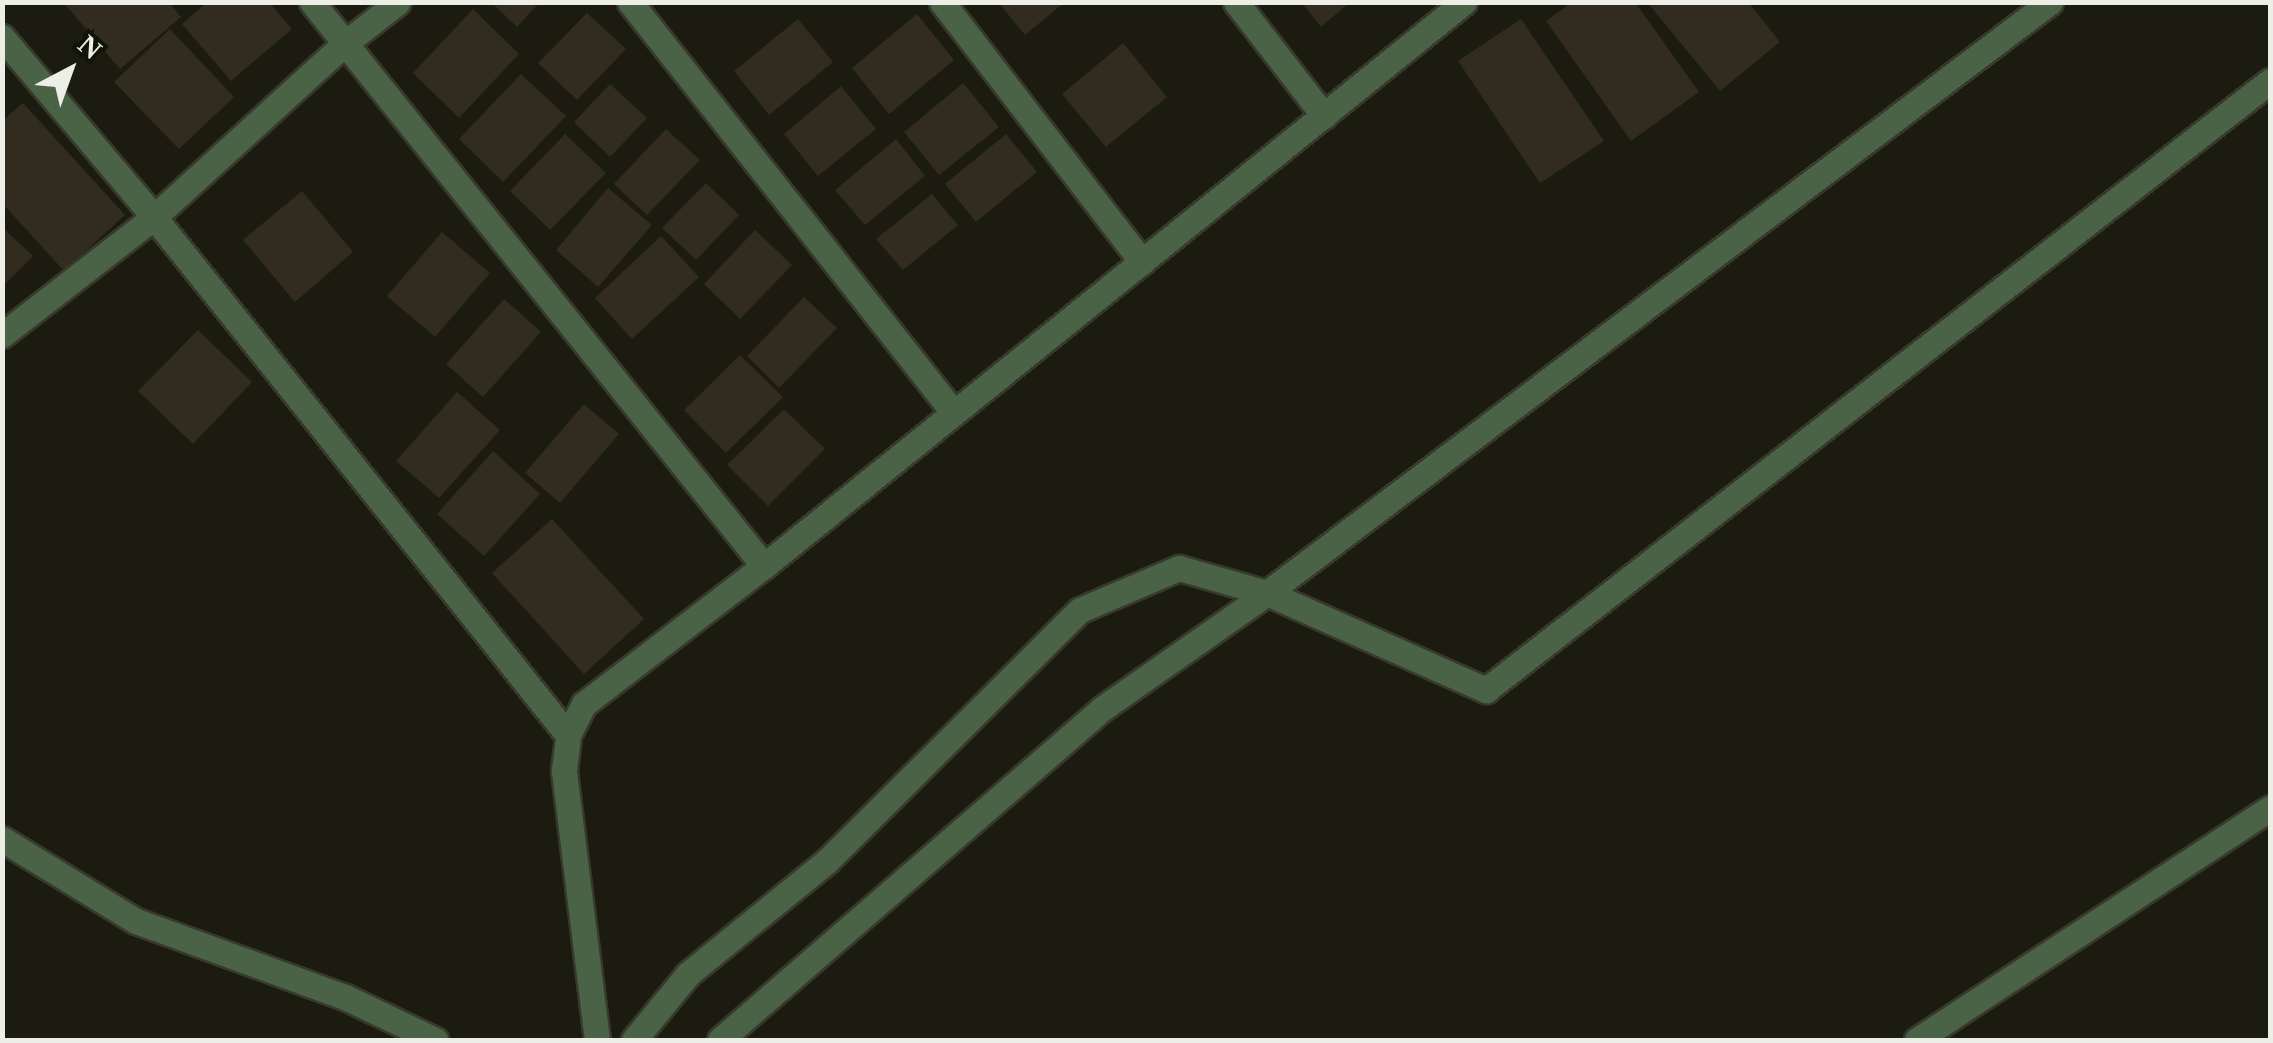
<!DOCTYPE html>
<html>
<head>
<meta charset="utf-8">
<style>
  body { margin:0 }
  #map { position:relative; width:2273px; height:1043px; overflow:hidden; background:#1b1c0f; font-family:"Times New Roman",serif }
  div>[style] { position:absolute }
  .building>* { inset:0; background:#322b1f }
  .roads { filter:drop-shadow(2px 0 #38392d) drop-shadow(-2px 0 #38392d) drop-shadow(0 2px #38392d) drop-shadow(0 -2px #38392d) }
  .minor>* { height:25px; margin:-12.5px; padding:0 12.5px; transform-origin:12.5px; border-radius:12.5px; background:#4a6346 }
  span { translate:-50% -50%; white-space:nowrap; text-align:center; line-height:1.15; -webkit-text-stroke:10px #121307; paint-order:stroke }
  .frame { position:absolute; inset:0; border:5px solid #edeee5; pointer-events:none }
  .north { position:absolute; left:20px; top:20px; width:100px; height:100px; -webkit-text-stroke:8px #121307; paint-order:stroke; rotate:41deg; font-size:28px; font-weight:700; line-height:40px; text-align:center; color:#edeee5 }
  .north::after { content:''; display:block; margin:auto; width:35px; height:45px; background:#edeee5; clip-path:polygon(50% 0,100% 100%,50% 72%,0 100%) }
</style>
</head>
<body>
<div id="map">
  <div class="building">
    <i style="clip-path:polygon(63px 2px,169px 2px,181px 17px,120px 69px)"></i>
    <i style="clip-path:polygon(207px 2px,269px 2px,292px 29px,231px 81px,182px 24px)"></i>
    <i style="clip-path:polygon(491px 2px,540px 2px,517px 27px)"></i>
    <i style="clip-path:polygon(998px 2px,1065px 2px,1025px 35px)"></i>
    <i style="clip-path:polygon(1301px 2px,1350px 2px,1321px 27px)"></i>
    <i style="clip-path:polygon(1572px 2px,1635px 2px,1699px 92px,1631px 141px,1546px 21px)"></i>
    <i style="clip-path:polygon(1647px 2px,1748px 2px,1780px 42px,1720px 91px)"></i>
    <i style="clip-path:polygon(473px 9px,519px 54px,459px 118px,413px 73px)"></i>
    <i style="clip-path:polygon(587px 13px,626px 49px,577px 100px,538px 63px)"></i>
    <i style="clip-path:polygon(917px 14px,954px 60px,889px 114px,852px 68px)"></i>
    <i style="clip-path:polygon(798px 19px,833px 62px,769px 115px,734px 71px)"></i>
    <i style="clip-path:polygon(1521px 19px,1604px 141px,1540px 183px,1458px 61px)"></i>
    <i style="clip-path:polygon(170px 29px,234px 97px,179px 149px,114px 82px)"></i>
    <i style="clip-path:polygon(1123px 43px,1167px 97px,1106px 147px,1062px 94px)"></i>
    <i style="clip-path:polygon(521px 74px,566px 116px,503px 182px,459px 139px)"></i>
    <i style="clip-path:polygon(963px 83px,999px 127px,939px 175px,904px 132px)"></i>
    <i style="clip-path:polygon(610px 84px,647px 118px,610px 157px,574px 122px)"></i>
    <i style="clip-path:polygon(841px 86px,876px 129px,818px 176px,784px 134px)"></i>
    <i style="clip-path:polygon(23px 103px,125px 215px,64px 271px,2px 203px,2px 121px)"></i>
    <i style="clip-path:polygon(666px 129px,700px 160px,647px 215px,614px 184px)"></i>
    <i style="clip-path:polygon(565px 134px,606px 173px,550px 230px,510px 191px)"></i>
    <i style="clip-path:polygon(1006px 134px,1037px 172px,976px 222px,945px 184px)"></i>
    <i style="clip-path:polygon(896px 139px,925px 176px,865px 225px,835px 190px)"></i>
    <i style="clip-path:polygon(706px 183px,739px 215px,696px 260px,662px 228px)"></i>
    <i style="clip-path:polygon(608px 188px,652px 225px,598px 287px,556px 250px)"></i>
    <i style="clip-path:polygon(302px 191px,353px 252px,295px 302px,243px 240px)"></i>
    <i style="clip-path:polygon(932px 194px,958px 225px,903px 270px,876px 239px)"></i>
    <i style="clip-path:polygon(2px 227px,33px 256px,2px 287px)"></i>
    <i style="clip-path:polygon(755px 230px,792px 265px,740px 319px,704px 284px)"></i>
    <i style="clip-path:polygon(442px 232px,490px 273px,435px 337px,387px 296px)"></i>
    <i style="clip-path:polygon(661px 236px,699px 277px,632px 339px,595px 298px)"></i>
    <i style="clip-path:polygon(804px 297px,837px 328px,779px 388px,747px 356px)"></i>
    <i style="clip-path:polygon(504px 299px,541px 332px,483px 397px,446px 364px)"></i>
    <i style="clip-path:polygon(198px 330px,252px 382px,193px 444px,138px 391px)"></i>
    <i style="clip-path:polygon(740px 355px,783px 397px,726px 453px,684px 410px)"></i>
    <i style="clip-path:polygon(457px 392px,500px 430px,439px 498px,396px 461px)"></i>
    <i style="clip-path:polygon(584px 404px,619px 434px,560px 503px,525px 473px)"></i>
    <i style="clip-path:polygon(784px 409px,825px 449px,768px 506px,727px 465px)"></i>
    <i style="clip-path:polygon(493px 451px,540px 494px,484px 556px,437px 514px)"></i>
    <i style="clip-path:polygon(552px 519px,644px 619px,584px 674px,492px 573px)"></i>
  </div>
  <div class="roads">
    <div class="minor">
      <i style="left:312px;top:2px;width:723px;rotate:51.29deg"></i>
      <i style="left:630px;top:2px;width:523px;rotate:51.75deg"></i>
      <i style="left:942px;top:2px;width:328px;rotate:52.4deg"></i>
      <i style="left:1236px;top:2px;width:144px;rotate:52.3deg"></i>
      <i style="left:2px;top:37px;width:236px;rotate:49.8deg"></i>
      <i style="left:154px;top:217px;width:663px;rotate:51.37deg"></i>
      <i style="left:2px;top:335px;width:192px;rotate:-37.8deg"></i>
      <i style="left:154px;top:217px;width:257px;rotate:-42.3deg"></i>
      <i style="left:344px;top:44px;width:68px;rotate:-37.9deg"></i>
      <i style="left:2px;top:839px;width:157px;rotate:31.5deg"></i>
      <i style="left:136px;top:921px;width:222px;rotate:20deg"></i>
      <i style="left:345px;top:997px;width:100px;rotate:25.5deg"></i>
      <i style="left:597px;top:1040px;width:272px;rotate:-97deg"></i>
      <i style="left:564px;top:770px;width:35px;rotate:-83deg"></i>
      <i style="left:568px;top:735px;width:35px;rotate:-63deg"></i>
      <i style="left:584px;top:704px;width:227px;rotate:-37.5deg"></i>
      <i style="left:764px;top:566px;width:899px;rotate:-38.86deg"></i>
      <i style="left:634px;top:1040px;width:85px;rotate:-50.7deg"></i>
      <i style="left:688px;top:974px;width:179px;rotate:-39.1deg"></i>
      <i style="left:827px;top:861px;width:356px;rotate:-44.8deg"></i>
      <i style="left:1080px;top:610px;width:108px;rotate:-23deg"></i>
      <i style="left:1179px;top:568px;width:91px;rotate:15.9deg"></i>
      <i style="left:1267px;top:593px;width:981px;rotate:-37.05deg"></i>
      <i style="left:720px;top:1040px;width:507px;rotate:-40.92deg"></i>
      <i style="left:1103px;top:708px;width:200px;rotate:-35deg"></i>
      <i style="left:1267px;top:593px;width:240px;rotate:23.9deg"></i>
      <i style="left:1486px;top:690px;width:993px;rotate:-37.84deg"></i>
      <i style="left:1917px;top:1040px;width:422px;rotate:-33.3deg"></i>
    </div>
  </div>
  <div class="frame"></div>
  <div class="north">N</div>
</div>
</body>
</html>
